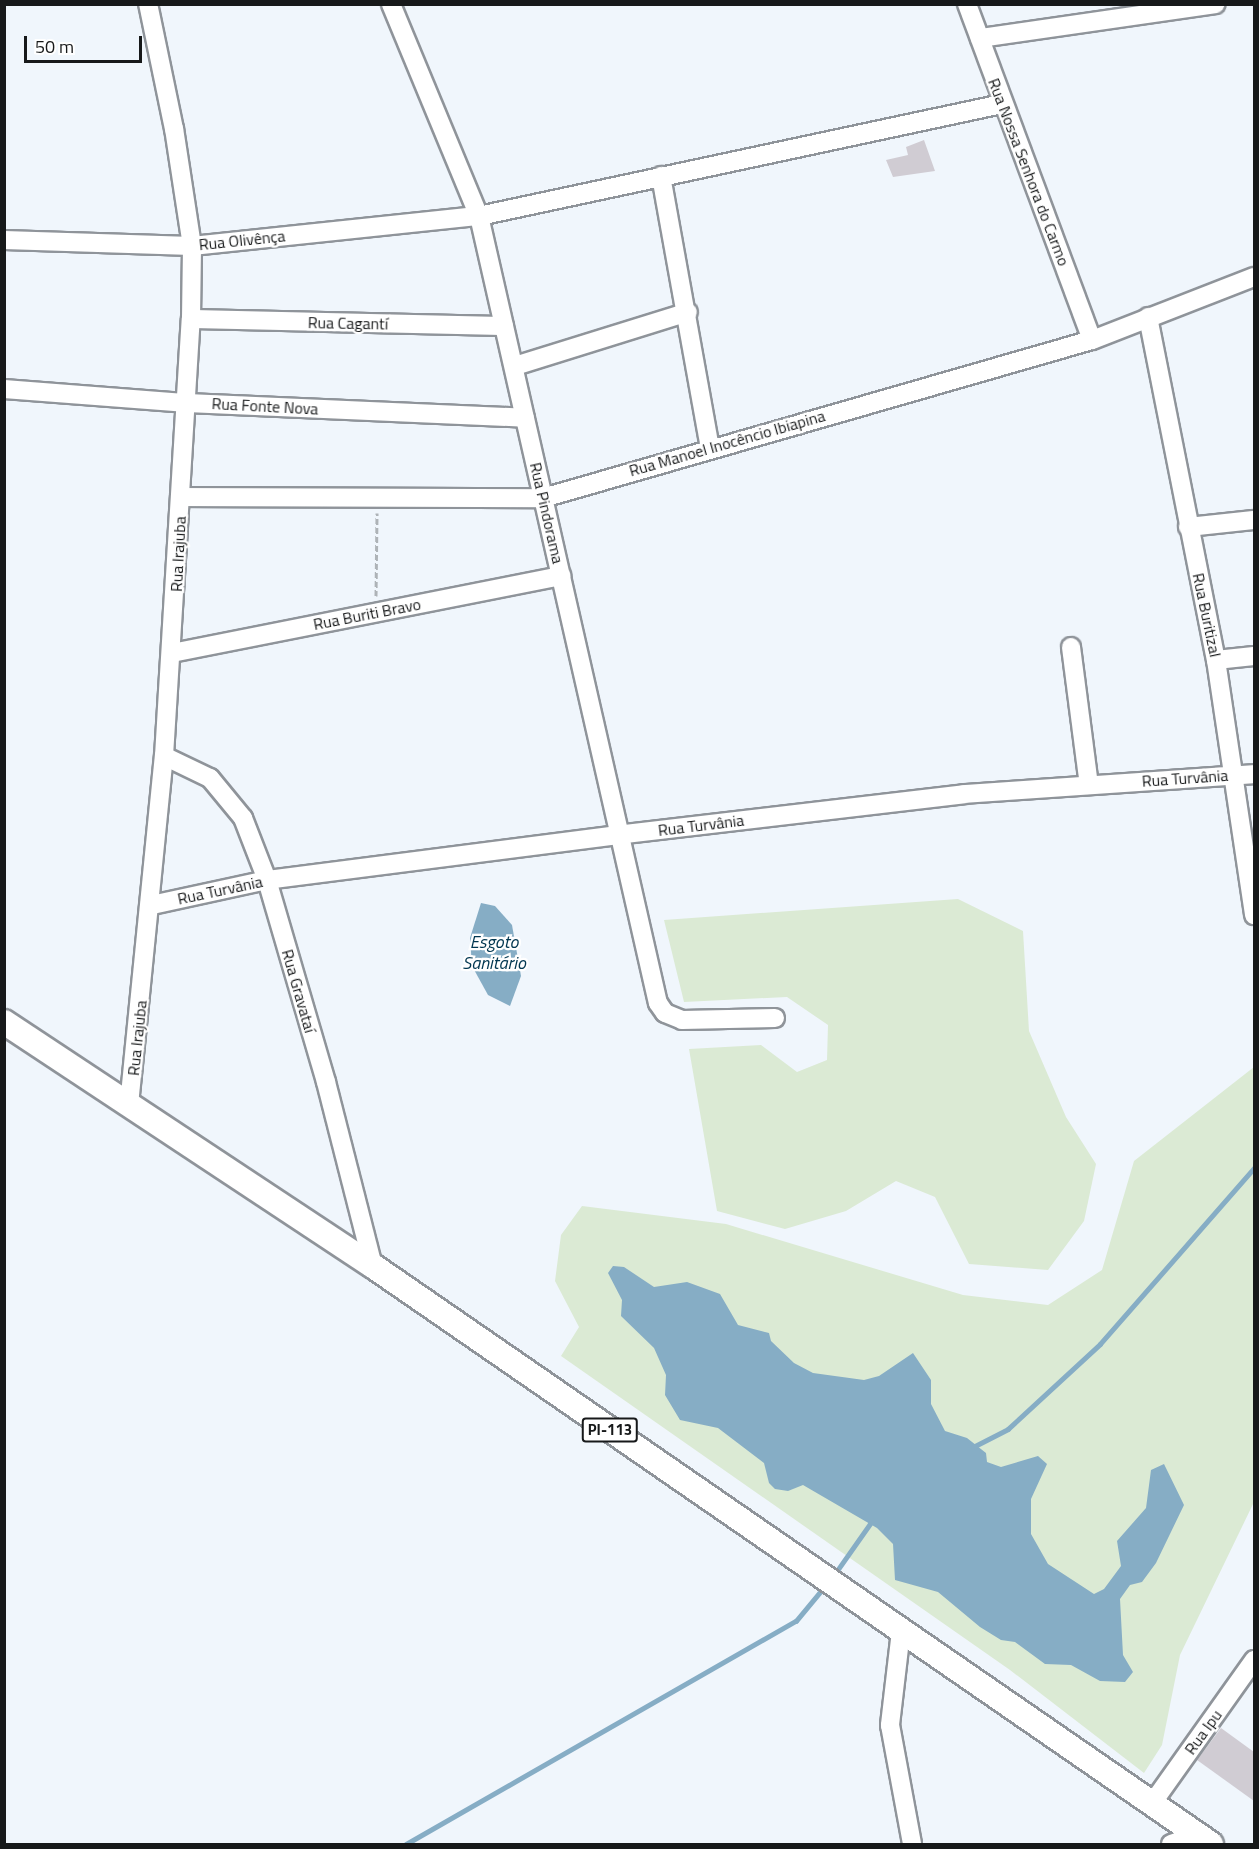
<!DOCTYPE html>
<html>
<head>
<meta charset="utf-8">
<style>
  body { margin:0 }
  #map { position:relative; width:1259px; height:1849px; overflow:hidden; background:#f0f6fc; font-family:"Titillium Web",sans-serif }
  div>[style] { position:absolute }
  .green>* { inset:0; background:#dbead4 }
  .water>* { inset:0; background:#86adc5 }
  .stream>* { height:4.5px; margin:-2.25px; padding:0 2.25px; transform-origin:2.25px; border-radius:2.25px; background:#86adc5 }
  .building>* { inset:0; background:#d0ccd3 }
  .path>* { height:3px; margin-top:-1.5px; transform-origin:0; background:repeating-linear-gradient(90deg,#aeb3b7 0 6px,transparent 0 9px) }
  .roads { filter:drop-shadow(2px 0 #8f949a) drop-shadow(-2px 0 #8f949a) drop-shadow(0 2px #8f949a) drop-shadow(0 -2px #8f949a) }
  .minor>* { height:18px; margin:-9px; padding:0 9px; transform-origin:9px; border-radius:9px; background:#fff }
  .major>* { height:24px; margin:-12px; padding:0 12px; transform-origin:12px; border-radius:12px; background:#fff }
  span { translate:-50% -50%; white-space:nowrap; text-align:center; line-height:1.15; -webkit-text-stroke:4.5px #fff; paint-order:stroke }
  .shield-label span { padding:2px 4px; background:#fff; border:2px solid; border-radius:4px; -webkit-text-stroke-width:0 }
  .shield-label { font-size:15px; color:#17191a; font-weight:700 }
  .street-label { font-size:16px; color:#17191a }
  .water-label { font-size:18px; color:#003650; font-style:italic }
  .frame { position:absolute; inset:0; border:6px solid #17191a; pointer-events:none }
  .scale { position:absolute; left:24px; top:36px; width:118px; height:27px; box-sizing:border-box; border:3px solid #17191a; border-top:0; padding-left:8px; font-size:18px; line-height:21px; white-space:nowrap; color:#17191a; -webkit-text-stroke:4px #fff; paint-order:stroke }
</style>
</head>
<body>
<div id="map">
  <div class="green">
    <i style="clip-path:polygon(958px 899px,1023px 931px,1029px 1031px,1066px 1117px,1096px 1164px,1084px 1221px,1048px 1270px,969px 1264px,935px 1197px,896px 1181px,846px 1211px,785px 1229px,717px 1211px,689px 1049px,761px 1045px,797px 1072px,827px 1060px,828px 1025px,787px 997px,684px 1002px,664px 920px)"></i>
    <i style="clip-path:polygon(1254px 1067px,1254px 1502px,1180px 1655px,1162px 1745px,1144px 1773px,1010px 1670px,561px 1356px,579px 1327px,555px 1281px,561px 1235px,582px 1206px,726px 1224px,963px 1295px,1048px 1305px,1102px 1270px,1134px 1161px)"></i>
  </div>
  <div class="water">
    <i style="clip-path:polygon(481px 903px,495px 906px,512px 925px,521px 976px,510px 1006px,488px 995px,472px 966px,470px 938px)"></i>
    <i style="clip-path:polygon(613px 1266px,624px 1267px,654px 1287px,687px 1282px,720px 1294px,738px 1325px,769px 1333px,771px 1341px,794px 1363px,813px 1373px,864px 1380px,879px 1376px,913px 1353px,931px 1380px,931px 1404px,945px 1431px,967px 1438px,986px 1453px,987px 1462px,1001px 1467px,1038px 1456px,1047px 1464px,1031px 1499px,1031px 1534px,1048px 1564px,1094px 1594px,1104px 1589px,1121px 1566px,1117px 1541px,1146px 1508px,1151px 1470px,1164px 1464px,1184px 1505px,1156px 1563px,1142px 1582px,1130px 1585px,1120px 1599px,1123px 1655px,1133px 1672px,1125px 1682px,1100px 1681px,1071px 1665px,1045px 1664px,1015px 1642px,1001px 1640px,980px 1627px,938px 1592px,895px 1580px,893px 1544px,877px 1528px,803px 1485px,788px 1491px,775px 1489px,769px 1483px,764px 1463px,718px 1428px,680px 1420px,665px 1395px,666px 1375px,654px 1348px,621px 1316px,622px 1300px,608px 1273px)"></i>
  </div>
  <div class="stream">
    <i style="left:973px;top:1447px;width:39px;rotate:-27deg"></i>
    <i style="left:1008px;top:1429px;width:125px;rotate:-42.7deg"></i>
    <i style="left:1100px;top:1344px;width:234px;rotate:-48.8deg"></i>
    <i style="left:834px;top:1575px;width:66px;rotate:-54.9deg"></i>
    <i style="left:406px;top:1844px;width:449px;rotate:-29.8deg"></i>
    <i style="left:796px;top:1621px;width:45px;rotate:-50.4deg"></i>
  </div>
  <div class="building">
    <i style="clip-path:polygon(924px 140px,935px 171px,893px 177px,886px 160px,908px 155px,906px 147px)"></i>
    <i style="clip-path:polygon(1221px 1728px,1254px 1752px,1254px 1801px,1197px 1760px)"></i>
  </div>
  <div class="path">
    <i style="left:376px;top:596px;width:83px;rotate:-89.3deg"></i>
  </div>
  <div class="roads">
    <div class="minor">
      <i style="left:391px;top:4px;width:230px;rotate:67.5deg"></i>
      <i style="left:479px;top:216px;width:807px;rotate:77.19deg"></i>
      <i style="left:658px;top:1003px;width:12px;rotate:55deg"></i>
      <i style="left:665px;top:1013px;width:18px;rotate:22deg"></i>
      <i style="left:682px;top:1020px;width:93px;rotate:-1.2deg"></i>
      <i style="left:967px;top:4px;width:358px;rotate:69.6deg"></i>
      <i style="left:980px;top:38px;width:238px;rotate:-8.2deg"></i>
      <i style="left:661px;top:176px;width:275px;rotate:79.8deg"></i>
      <i style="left:4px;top:240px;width:188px;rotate:1.8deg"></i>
      <i style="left:192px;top:246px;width:289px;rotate:-6deg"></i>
      <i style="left:479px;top:216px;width:535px;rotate:-12.09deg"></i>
      <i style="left:1148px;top:317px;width:350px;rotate:78.8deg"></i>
      <i style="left:1216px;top:660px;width:258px;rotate:81.5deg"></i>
      <i style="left:191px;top:319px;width:313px;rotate:1.3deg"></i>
      <i style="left:515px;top:366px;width:181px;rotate:-17.3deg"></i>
      <i style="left:4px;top:389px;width:184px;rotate:4.4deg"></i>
      <i style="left:187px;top:403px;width:338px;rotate:2.5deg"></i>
      <i style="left:181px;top:497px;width:362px;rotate:0.2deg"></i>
      <i style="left:543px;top:498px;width:571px;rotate:-16.06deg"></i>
      <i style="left:1092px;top:340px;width:174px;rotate:-21.3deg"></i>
      <i style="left:1188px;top:527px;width:66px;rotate:-6.1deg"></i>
      <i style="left:1071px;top:647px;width:139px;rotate:82.6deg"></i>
      <i style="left:172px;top:653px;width:397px;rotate:-11.2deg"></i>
      <i style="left:1216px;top:660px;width:38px;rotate:-6deg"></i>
      <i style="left:164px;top:756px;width:51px;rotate:25.6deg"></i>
      <i style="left:210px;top:778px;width:52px;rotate:50.5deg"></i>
      <i style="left:243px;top:818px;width:66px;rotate:68.8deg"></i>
      <i style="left:267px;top:880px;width:210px;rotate:73.7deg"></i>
      <i style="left:326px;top:1082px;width:190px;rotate:75.7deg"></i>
      <i style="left:152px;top:905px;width:118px;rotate:-12.3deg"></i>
      <i style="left:267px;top:880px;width:353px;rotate:-7.3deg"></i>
      <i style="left:617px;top:835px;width:349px;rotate:-6.7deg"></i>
      <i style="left:964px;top:794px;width:291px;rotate:-3.9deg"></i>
      <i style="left:129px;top:1105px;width:351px;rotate:-84.3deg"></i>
      <i style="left:164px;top:756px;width:438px;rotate:-86.5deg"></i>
      <i style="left:191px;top:319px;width:73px;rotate:-89.2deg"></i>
      <i style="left:192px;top:246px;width:118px;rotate:-98.7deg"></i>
      <i style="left:174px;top:129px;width:128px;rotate:-101.7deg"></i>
      <i style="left:901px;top:1631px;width:95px;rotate:96.7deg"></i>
      <i style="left:890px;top:1725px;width:121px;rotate:79.5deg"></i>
      <i style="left:1151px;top:1805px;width:178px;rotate:-54.6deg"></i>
      <i style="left:1171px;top:1844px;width:28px;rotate:-19deg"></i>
    </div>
    <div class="major">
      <i style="left:4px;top:1022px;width:442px;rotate:33.5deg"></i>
      <i style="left:373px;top:1266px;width:1018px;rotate:34.6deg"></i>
    </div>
  </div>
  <div class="shield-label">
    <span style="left:610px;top:1430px">PI-113</span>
  </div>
  <div class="street-label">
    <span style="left:1029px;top:172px;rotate:69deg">Rua Nossa Senhora do Carmo</span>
    <span style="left:242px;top:240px;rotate:-6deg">Rua Olivênça</span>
    <span style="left:348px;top:323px;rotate:1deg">Rua Cagantí</span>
    <span style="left:265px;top:406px;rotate:3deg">Rua Fonte Nova</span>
    <span style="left:727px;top:443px;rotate:-16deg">Rua Manoel Inocêncio Ibiapina</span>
    <span style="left:547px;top:513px;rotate:77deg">Rua Pindorama</span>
    <span style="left:178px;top:554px;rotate:-87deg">Rua Irajuba</span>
    <span style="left:367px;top:614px;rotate:-11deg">Rua Buriti Bravo</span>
    <span style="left:1207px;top:615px;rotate:78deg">Rua Buritizal</span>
    <span style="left:1185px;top:778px;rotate:-4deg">Rua Turvânia</span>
    <span style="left:701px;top:825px;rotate:-7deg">Rua Turvânia</span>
    <span style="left:220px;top:890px;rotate:-12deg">Rua Turvânia</span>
    <span style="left:299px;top:991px;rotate:74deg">Rua Gravataí</span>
    <span style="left:137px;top:1038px;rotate:-84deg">Rua Irajuba</span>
    <span style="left:1203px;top:1732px;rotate:-54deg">Rua Ipu</span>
  </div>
  <div class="water-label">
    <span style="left:494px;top:953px">Esgoto<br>Sanitário</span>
  </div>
  <div class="frame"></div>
  <div class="scale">50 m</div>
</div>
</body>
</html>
